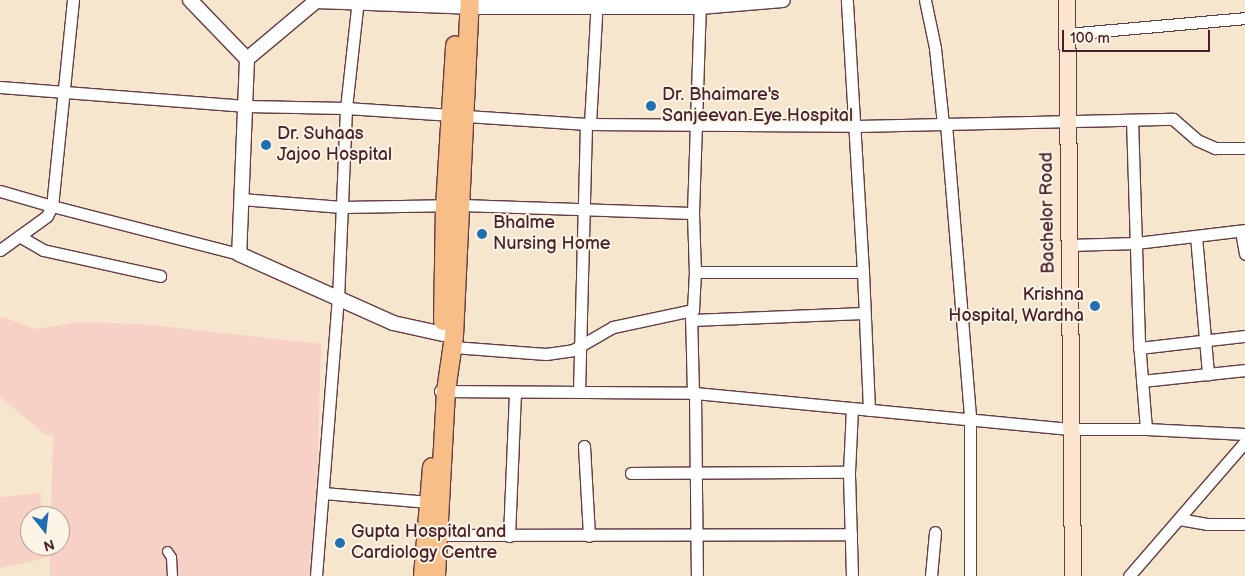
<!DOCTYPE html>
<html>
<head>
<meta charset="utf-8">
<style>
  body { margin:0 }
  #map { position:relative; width:1245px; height:576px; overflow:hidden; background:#f6e6cd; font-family:"Balsamiq Sans",sans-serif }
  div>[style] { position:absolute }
  .built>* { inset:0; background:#f7d1c6 }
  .roads { filter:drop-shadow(1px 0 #643d43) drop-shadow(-1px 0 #643d43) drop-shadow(0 1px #643d43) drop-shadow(0 -1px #643d43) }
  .pedestrian>* { height:9px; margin:-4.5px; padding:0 4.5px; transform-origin:4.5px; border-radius:4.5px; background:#fff }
  .minor>* { height:11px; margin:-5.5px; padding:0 5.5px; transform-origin:5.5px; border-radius:5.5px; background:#fff }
  .tertiary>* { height:14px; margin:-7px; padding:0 7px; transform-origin:7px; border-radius:7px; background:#fff }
  .secondary>* { height:16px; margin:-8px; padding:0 8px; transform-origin:8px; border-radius:8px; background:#fce5cf }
  .primary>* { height:18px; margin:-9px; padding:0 9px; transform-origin:9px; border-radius:9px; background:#f7be87 }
  .dots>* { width:14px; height:14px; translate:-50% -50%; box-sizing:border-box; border:2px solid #fcf5e5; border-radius:50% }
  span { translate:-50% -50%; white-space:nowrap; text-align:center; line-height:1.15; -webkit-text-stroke:4px #fcf5e5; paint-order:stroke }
  .poi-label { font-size:18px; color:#4a1f2b }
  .left { translate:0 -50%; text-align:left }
  .right { translate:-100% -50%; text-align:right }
  .street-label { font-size:18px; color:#4a1f2b }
  .north { position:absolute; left:20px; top:506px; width:50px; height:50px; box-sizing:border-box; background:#fcf5e5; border:1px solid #b59f9b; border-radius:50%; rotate:164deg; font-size:14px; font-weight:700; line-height:20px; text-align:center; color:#4a1f2b }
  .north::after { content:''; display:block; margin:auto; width:18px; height:22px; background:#1f6fb2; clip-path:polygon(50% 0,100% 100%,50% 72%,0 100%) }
  .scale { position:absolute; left:1062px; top:30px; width:148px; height:22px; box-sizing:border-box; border:2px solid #4a1f2b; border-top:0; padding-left:6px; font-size:15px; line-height:18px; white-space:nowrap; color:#4a1f2b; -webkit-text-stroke:4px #fcf5e5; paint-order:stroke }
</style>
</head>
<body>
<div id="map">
  <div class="built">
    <i style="clip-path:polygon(3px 317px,35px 329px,79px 322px,142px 324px,321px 344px,316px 527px,310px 576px,50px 576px,50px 546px,60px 546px,60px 516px,51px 516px,53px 435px,46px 435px,0 397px,0 318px)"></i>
    <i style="clip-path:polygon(40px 493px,43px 516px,30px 516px,30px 546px,45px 546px,46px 558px,0 568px,0 497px)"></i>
  </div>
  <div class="roads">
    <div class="pedestrian">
      <i style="left:167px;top:551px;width:7px;rotate:56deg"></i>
      <i style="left:171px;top:557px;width:19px;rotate:87deg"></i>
    </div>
    <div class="minor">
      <i style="left:73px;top:0;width:207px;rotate:95.8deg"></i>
      <i style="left:52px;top:206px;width:193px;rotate:14.4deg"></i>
      <i style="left:925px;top:0;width:49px;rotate:78.2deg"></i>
      <i style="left:935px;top:48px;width:76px;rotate:84deg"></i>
      <i style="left:1067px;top:34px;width:179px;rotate:-5.1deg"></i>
      <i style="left:0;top:87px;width:247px;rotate:4.4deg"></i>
      <i style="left:246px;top:106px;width:100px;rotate:1.1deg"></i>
      <i style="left:346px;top:108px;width:241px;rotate:3.8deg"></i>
      <i style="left:586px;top:124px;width:271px;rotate:0.4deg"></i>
      <i style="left:857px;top:126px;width:316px;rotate:-1.3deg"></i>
      <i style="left:1173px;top:119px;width:32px;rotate:41deg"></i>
      <i style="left:1197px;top:140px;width:20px;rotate:24deg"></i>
      <i style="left:1215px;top:148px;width:30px"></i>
      <i style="left:590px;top:124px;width:124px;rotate:-86.8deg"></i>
      <i style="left:946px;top:124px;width:296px;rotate:85.3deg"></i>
      <i style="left:970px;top:419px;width:157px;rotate:90deg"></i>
      <i style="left:0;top:191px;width:54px;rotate:16.1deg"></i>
      <i style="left:52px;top:206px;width:11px;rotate:117deg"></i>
      <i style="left:47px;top:216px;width:58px;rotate:144.1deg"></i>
      <i style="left:241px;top:199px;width:101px;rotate:4.5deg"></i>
      <i style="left:342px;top:207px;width:118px;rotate:-1deg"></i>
      <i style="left:460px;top:205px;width:233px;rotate:2deg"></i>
      <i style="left:693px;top:213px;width:59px;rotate:88.1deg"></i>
      <i style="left:695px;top:272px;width:168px"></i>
      <i style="left:863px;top:272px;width:272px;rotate:-93.4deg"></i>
      <i style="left:693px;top:213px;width:213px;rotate:-88.1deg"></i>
      <i style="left:1241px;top:231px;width:23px;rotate:80deg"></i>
      <i style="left:19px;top:236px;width:28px;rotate:30deg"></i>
      <i style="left:43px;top:250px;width:120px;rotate:12.5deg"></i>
      <i style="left:1196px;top:236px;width:139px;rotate:85deg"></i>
      <i style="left:1069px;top:245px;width:67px;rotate:-1.7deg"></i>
      <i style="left:1136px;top:243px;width:110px;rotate:-6.8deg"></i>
      <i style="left:863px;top:272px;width:138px;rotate:87.5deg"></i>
      <i style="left:691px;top:312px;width:81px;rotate:88.6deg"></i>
      <i style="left:691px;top:320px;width:173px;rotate:-2.3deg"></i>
      <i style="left:453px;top:347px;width:93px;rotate:4.3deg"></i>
      <i style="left:546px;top:354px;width:27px;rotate:-8deg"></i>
      <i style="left:573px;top:350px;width:46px;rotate:-29.9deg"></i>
      <i style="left:613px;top:327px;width:82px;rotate:-12deg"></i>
      <i style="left:693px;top:310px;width:38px;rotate:-87deg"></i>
      <i style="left:1139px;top:348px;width:107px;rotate:-6.5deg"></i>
      <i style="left:1142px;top:381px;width:104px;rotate:-6.1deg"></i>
      <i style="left:440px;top:391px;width:255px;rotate:0.4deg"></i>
      <i style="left:695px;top:393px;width:379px;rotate:5.5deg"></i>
      <i style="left:1072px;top:429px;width:74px"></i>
      <i style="left:1146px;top:429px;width:87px;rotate:-94.6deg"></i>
      <i style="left:1139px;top:342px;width:222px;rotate:-91.8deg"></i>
      <i style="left:579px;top:392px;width:268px;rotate:-88.5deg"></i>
      <i style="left:695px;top:393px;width:183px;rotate:89.4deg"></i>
      <i style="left:1146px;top:429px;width:99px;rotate:2.9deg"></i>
      <i style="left:584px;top:446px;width:90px;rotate:86.8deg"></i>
      <i style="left:631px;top:473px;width:218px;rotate:-0.3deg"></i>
      <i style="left:323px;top:493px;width:106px;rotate:4.9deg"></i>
      <i style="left:1179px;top:519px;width:28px;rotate:10deg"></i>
      <i style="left:1207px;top:524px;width:38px"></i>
      <i style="left:438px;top:535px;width:413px;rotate:-0.1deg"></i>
      <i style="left:509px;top:536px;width:144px;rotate:-87.6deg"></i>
      <i style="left:316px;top:576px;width:278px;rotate:-85.5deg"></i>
      <i style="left:338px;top:299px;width:191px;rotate:-87.6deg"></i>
      <i style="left:346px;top:108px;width:109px;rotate:-83.7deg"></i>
      <i style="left:852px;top:576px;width:104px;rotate:-91.7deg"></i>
      <i style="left:849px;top:472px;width:64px;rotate:-87.3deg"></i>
      <i style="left:931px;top:576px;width:44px;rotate:-84.8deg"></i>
      <i style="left:1129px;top:576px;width:177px;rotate:-49.1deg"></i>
    </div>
    <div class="tertiary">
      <i style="left:190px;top:0;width:82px;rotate:46deg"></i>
      <i style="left:247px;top:59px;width:195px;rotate:92.3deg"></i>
      <i style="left:239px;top:254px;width:169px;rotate:24.1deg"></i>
      <i style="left:393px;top:323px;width:51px;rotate:12.4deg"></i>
      <i style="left:247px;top:59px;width:90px;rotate:-40deg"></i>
      <i style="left:316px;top:1px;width:153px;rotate:2.2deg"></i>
      <i style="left:469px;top:7px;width:231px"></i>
      <i style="left:700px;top:7px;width:83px;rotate:-4.8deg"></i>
    </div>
    <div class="secondary">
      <i style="left:1067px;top:0;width:576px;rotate:89.4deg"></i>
    </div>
    <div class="primary">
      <i style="left:443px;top:321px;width:115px;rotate:-89deg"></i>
      <i style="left:445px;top:206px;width:161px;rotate:-86.4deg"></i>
      <i style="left:423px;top:576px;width:109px;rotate:-85.3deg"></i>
      <i style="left:436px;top:576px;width:185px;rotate:-86.9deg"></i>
      <i style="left:446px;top:391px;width:56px;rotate:-81.7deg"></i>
      <i style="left:454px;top:336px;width:336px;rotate:-87.3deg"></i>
    </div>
  </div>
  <div class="dots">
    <i style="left:651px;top:106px;background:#1f6fb2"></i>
    <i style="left:266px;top:145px;background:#1f6fb2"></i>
    <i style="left:482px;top:234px;background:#1f6fb2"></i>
    <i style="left:1095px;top:306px;background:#1f6fb2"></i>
    <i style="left:340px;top:543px;background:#1f6fb2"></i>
  </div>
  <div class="poi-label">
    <span class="left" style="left:662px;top:106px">Dr. Bhaimare's<br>Sanjeevan Eye Hospital</span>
    <span class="left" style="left:277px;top:145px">Dr. Suhaas<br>Jajoo Hospital</span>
    <span class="left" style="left:493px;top:234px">Bhalme<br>Nursing Home</span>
    <span class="right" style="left:1084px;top:306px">Krishna<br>Hospital, Wardha</span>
    <span class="left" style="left:351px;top:543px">Gupta Hospital and<br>Cardiology Centre</span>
  </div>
  <div class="street-label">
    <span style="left:1048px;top:213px;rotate:-91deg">Bachelor Road</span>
  </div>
  <div class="north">N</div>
  <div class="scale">100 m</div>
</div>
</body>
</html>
